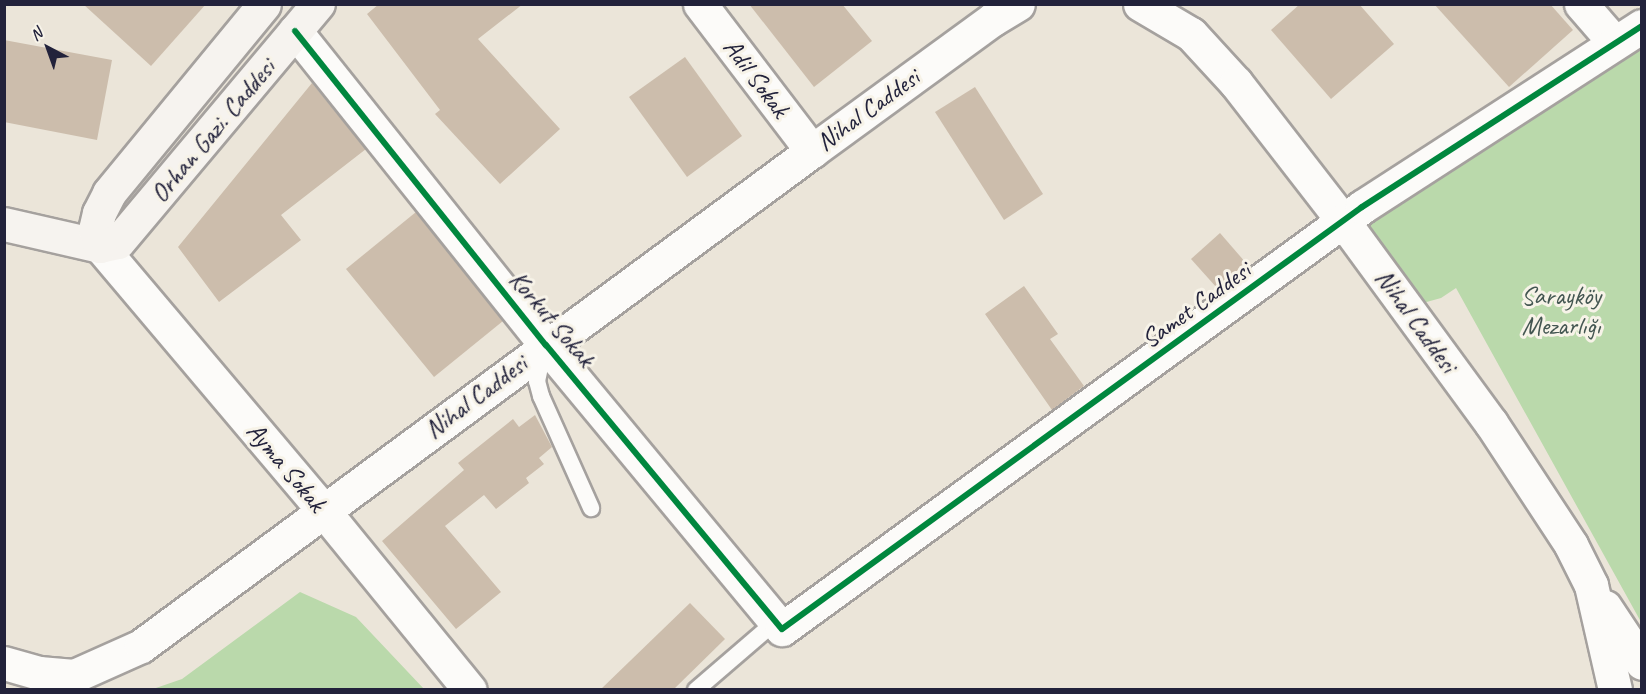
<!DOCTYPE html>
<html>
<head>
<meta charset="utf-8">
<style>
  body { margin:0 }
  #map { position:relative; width:1646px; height:694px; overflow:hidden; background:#ebe5d9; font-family:Caveat,sans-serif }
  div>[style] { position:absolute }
  .green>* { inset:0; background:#bad9ab }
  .building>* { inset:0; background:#ccbdac }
  .roads { filter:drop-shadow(2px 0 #a5a19e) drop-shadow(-2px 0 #a5a19e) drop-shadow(0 2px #a5a19e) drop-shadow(0 -2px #a5a19e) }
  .lane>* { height:16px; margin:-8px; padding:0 8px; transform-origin:8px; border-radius:8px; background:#fcfbf9 }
  .street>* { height:33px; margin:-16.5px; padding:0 16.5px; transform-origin:16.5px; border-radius:16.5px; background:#fcfbf9 }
  .secondary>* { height:33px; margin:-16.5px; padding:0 16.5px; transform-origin:16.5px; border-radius:16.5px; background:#f6f3ef }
  .cycleway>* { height:6px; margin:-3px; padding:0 3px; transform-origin:3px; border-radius:3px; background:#00873e }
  span { translate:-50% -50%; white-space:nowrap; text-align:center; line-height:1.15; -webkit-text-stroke:6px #f7f3e8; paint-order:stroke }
  .street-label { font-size:26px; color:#22223b }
  .park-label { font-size:26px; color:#435651 }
  .frame { position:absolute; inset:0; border:6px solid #22223b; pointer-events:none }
  .north { position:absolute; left:18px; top:18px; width:60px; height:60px; -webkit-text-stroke:4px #f7f3e8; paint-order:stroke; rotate:319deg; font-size:16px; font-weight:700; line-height:24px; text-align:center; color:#22223b }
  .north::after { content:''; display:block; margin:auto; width:21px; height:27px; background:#22223b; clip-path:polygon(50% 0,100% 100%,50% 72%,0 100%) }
</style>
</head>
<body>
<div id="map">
  <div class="green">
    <i style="clip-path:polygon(1641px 47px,1641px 622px,1456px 288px,1441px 298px,1423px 303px,1364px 219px)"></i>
    <i style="clip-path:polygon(300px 592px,356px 617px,424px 689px,153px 689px,182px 679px)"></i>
  </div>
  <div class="building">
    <i style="clip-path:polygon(83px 4px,206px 4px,151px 66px)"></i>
    <i style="clip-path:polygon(379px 4px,523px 4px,478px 39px,560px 129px,500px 184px,435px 114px,440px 110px,367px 14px)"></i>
    <i style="clip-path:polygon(749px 4px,842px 4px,872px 41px,814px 87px)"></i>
    <i style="clip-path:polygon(1300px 4px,1359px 4px,1394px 44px,1331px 99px,1271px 30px)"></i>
    <i style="clip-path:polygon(1434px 4px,1550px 4px,1573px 30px,1509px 87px)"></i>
    <i style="clip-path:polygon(4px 40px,112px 60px,97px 140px,4px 122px)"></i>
    <i style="clip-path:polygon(685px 57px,742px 136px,687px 177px,629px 97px)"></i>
    <i style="clip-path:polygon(312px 83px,366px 149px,281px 215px,301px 240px,219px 302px,178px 247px)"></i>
    <i style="clip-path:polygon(975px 87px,1043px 194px,1004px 220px,935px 112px)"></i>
    <i style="clip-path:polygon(416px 212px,503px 321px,434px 377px,346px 269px)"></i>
    <i style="clip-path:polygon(1220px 233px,1246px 263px,1217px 288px,1191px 259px)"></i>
    <i style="clip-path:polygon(1024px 286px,1058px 334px,1050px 339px,1084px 386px,1052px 410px,985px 314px)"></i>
    <i style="clip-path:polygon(535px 415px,552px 447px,539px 458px,544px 464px,526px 478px,529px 483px,496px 509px,484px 495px,445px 526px,501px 592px,456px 629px,382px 541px,464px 470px,458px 463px,513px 419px,519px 427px)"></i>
    <i style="clip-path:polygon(690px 603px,725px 639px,673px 690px,600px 690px)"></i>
  </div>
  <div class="roads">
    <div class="lane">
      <i style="left:543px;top:353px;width:29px;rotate:102deg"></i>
      <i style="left:537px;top:381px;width:16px;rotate:75deg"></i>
      <i style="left:541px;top:396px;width:123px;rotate:65.9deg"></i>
      <i style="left:696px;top:690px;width:94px;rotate:-40.7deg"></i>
    </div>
    <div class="street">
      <i style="left:700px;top:4px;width:185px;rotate:52.7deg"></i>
      <i style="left:1140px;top:4px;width:59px;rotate:30.5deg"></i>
      <i style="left:1191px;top:34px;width:67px;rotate:47.4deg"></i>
      <i style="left:1236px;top:83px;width:175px;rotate:52.2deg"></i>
      <i style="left:1343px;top:221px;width:250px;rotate:53.8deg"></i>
      <i style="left:1491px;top:423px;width:146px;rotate:56.7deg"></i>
      <i style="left:1571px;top:545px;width:45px;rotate:63.4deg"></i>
      <i style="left:1591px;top:585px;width:108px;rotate:77.1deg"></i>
      <i style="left:1581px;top:4px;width:50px;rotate:49deg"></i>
      <i style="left:295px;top:31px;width:402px;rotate:51.4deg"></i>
      <i style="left:546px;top:345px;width:369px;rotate:50.3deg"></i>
      <i style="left:782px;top:629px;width:717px;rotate:-36.04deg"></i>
      <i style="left:1362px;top:207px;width:333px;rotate:-32.9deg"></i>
      <i style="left:100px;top:246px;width:346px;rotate:49.8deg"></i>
      <i style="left:323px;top:510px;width:232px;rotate:50.8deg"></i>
      <i style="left:1605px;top:607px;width:67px;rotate:56.5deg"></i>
      <i style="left:4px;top:663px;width:36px;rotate:16deg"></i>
      <i style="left:39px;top:673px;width:35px;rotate:5deg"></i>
      <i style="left:74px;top:676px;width:73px;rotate:-24.1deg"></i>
      <i style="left:141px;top:646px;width:834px;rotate:-36.42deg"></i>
      <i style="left:812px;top:151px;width:224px;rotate:-36.1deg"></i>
      <i style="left:993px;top:19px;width:29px;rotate:-31deg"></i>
    </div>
    <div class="secondary">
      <i style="left:4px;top:224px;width:98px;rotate:12.9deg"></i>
      <i style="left:100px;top:246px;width:18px;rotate:-13deg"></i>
      <i style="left:118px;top:242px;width:311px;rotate:-50deg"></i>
      <i style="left:100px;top:246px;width:17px;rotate:-107deg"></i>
      <i style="left:95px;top:230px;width:17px;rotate:-77deg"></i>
      <i style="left:99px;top:213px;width:22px;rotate:-63deg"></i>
      <i style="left:109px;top:193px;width:244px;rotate:-50.6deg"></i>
    </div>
  </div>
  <div class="cycleway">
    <i style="left:295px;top:31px;width:402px;rotate:51.4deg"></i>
    <i style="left:546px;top:345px;width:369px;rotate:50.3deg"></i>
    <i style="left:782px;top:629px;width:717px;rotate:-36.04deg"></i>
    <i style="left:1362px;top:207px;width:333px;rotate:-32.9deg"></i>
  </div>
  <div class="street-label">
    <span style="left:756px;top:78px;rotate:53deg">Adil Sokak</span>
    <span style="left:868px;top:110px;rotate:-36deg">Nihal Caddesi</span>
    <span style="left:213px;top:131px;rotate:-50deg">Orhan Gazi. Caddesi</span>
    <span style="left:1196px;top:305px;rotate:-36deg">Samet Caddesi</span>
    <span style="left:552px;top:319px;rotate:50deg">Korkut Sokak</span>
    <span style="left:1416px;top:321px;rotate:54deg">Nihal Caddesi</span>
    <span style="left:476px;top:397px;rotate:-37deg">Nihal Caddesi</span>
    <span style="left:286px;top:467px;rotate:50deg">Ayma Sokak</span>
  </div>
  <div class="park-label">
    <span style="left:1561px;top:311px">Sarayköy<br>Mezarlığı</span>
  </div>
  <div class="frame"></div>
  <div class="north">N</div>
</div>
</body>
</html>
